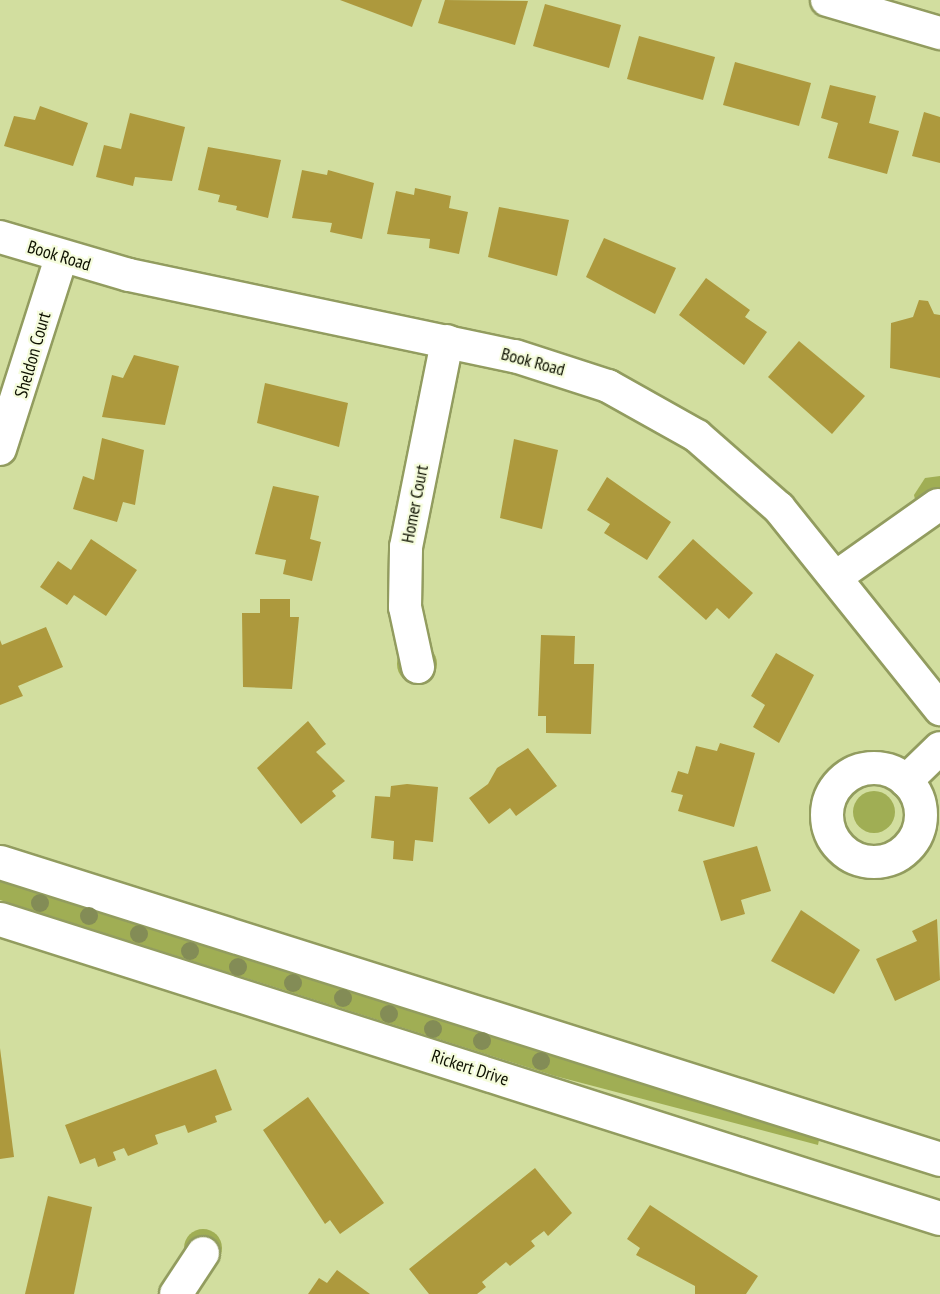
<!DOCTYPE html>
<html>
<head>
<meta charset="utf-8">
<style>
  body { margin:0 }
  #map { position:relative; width:940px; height:1294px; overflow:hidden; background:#d2de9f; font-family:"PT Sans Narrow",sans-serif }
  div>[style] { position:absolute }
  .green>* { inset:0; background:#a0ae54 }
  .round { border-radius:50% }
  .building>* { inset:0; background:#ad993d }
  .roads { filter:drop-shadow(2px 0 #929c5f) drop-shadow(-2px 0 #929c5f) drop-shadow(0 2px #929c5f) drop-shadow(0 -2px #929c5f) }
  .minor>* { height:32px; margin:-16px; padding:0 16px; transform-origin:16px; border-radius:16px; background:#fff }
  .minor>.ring { margin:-16px; padding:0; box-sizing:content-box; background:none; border:32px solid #fff; border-radius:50% }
  .tertiary>* { height:33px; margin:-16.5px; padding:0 16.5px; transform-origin:16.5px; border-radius:16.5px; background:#fff }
  .trees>* { width:18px; height:18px; margin:-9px; border-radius:50%; background:#838c56 }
  span { translate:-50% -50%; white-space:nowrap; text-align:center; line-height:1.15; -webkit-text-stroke:4.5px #f5fcdc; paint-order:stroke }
  .street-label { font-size:18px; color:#0e1100 }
</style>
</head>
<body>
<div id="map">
  <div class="green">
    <i style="clip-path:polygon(940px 476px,940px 517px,917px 508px,914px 495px,925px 478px)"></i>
    <i class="round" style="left:397px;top:644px;width:40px;height:40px"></i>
    <i class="round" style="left:853px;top:791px;width:42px;height:42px"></i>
    <i style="clip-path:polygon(0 878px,441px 1017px,819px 1140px,818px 1145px,555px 1076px,0 900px)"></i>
    <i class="round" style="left:184px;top:1229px;width:38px;height:38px"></i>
  </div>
  <div class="building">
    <i style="clip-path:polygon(340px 0,422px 0,412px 27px)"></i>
    <i style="clip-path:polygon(445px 0,528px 1px,515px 45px,438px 23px)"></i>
    <i style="clip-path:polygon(545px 4px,621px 25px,609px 68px,533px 46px)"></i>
    <i style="clip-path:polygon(639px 36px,715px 57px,703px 100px,627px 79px)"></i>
    <i style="clip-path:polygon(735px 62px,811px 83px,799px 126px,723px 105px)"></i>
    <i style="clip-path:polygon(830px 85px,876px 96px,869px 123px,899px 131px,887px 174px,828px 158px,838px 123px,821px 118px)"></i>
    <i style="clip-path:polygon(40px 106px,88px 123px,73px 166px,4px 146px,14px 116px,35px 120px)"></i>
    <i style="clip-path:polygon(924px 112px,940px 117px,940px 163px,912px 156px)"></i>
    <i style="clip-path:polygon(130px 113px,185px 127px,172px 181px,135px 177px,133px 186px,96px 177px,104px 145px,121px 149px)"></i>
    <i style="clip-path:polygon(208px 147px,281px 160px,268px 218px,236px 210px,237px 206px,218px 202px,220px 195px,198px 190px)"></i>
    <i style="clip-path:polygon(302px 170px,327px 175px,328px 170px,374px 183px,362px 239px,330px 232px,332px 223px,292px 218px)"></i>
    <i style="clip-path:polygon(415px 188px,451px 196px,449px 208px,468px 212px,459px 254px,429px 248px,430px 239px,387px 234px,396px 191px,414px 195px)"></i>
    <i style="clip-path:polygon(499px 207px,569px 220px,557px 276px,488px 257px)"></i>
    <i style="clip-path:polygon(604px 238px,676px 268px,655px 314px,586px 277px)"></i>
    <i style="clip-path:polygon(706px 278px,750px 310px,745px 317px,767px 332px,744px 365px,679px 315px)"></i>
    <i style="clip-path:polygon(919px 300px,928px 301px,934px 314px,940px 315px,940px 378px,890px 368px,891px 323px,913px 317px)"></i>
    <i style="clip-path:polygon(799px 341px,865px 396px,832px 434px,768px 377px)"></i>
    <i style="clip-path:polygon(134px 355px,179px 366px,165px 425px,102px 417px,112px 375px,123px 378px)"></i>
    <i style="clip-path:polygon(265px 383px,348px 403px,339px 447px,257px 423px)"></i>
    <i style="clip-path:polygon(102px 438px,144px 450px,135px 505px,123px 502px,117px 522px,73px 509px,83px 476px,94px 480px)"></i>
    <i style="clip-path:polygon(514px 439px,558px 450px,542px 529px,500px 518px)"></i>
    <i style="clip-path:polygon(607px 477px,671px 522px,647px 560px,604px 533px,610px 524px,587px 510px)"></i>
    <i style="clip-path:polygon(273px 486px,319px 496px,310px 539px,321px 542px,312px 581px,283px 574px,286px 560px,255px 554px)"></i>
    <i style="clip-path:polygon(91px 539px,137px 570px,106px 616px,74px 595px,67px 605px,40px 587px,58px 561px,71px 570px)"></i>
    <i style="clip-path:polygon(693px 539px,753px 593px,729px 619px,717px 608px,706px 620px,658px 577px)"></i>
    <i style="clip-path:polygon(260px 599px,290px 599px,290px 617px,299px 617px,292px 689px,243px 687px,242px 613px,260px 613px)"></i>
    <i style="clip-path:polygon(46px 627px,63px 667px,18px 686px,23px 696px,0 705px,0 640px,2px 645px)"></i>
    <i style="clip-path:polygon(541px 635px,575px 636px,574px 664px,594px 664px,591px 734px,546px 733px,546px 716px,538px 716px)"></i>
    <i style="clip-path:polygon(776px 653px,814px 675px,779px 743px,753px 727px,765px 705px,751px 696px)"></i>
    <i style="clip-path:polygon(308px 721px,326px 744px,316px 752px,345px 781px,332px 791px,336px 796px,301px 824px,257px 768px)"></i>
    <i style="clip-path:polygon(720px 743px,755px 753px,734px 827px,678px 811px,683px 795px,671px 792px,678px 771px,688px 774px,696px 746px,717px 751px)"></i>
    <i style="clip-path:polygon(528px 748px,557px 786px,516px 816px,510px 808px,489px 824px,469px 798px,488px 784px,497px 768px)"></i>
    <i style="clip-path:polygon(407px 784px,438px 787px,433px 842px,415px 840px,413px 861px,393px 859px,394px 841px,371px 838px,375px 796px,390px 797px,391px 786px)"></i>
    <i style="clip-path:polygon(757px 846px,771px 891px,741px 900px,745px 914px,721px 921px,703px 861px)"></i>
    <i style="clip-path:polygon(801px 910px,860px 950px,834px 994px,771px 961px)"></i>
    <i style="clip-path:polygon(937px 919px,940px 980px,895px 1001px,876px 959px,917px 941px,912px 931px)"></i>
    <i style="clip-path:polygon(0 1048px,14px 1157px,0 1159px)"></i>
    <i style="clip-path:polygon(216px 1069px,232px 1110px,215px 1116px,217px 1122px,188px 1133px,185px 1125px,155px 1135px,158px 1144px,128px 1156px,124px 1148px,113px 1152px,116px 1160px,98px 1167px,95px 1158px,80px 1164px,65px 1125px)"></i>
    <i style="clip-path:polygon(308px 1097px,384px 1203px,340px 1234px,330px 1220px,325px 1224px,263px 1130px)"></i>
    <i style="clip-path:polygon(535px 1168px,572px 1213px,548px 1236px,544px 1231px,531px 1241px,535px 1246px,510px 1266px,506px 1262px,482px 1282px,486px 1287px,477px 1294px,429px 1294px,409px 1269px)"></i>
    <i style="clip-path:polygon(48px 1196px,92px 1207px,74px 1294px,25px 1294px)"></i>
    <i style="clip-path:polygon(650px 1205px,758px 1276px,746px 1294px,695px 1294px,695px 1286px,636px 1255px,640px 1248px,627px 1239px)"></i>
    <i style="clip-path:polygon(337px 1270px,370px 1294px,308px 1294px,319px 1278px,327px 1283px)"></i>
  </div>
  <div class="roads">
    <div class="minor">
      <i style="left:827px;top:0;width:118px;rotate:16.3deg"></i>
      <i style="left:0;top:237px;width:134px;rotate:16.4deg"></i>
      <i style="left:129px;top:275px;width:394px;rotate:11.9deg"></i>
      <i style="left:515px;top:356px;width:98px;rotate:17.9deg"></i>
      <i style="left:608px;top:386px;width:102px;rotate:29.3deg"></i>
      <i style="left:697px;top:436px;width:109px;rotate:41.3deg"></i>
      <i style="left:779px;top:508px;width:258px;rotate:51.3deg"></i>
      <i style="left:0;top:449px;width:201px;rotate:-72.3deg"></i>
      <i style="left:836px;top:577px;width:125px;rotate:-35.2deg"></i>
      <i style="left:418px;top:667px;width:61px;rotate:-102.2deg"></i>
      <i style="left:405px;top:607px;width:60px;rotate:-89deg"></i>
      <i style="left:406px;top:547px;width:210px;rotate:-78.7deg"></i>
      <i class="ring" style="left:827px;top:768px;width:62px;height:62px"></i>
      <i style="left:906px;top:781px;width:47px;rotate:-44.1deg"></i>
      <i style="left:176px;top:1294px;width:49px;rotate:-56.6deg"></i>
    </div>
    <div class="tertiary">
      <i style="left:0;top:862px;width:986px;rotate:17.53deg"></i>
      <i style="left:0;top:919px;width:986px;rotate:17.65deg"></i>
    </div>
  </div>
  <div class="trees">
    <i style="left:40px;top:903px"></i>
    <i style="left:89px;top:916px"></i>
    <i style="left:139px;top:934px"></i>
    <i style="left:190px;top:951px"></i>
    <i style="left:238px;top:967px"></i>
    <i style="left:293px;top:983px"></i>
    <i style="left:343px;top:998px"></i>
    <i style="left:389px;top:1014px"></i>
    <i style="left:433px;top:1029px"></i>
    <i style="left:482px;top:1041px"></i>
    <i style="left:541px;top:1061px"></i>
  </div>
  <div class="street-label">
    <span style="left:59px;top:256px;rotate:17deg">Book Road</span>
    <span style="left:33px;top:355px;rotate:-74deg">Sheldon Court</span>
    <span style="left:533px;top:362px;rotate:15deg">Book Road</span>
    <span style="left:415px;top:504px;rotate:-79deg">Homer Court</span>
    <span style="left:470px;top:1068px;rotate:18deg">Rickert Drive</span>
  </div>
</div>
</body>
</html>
